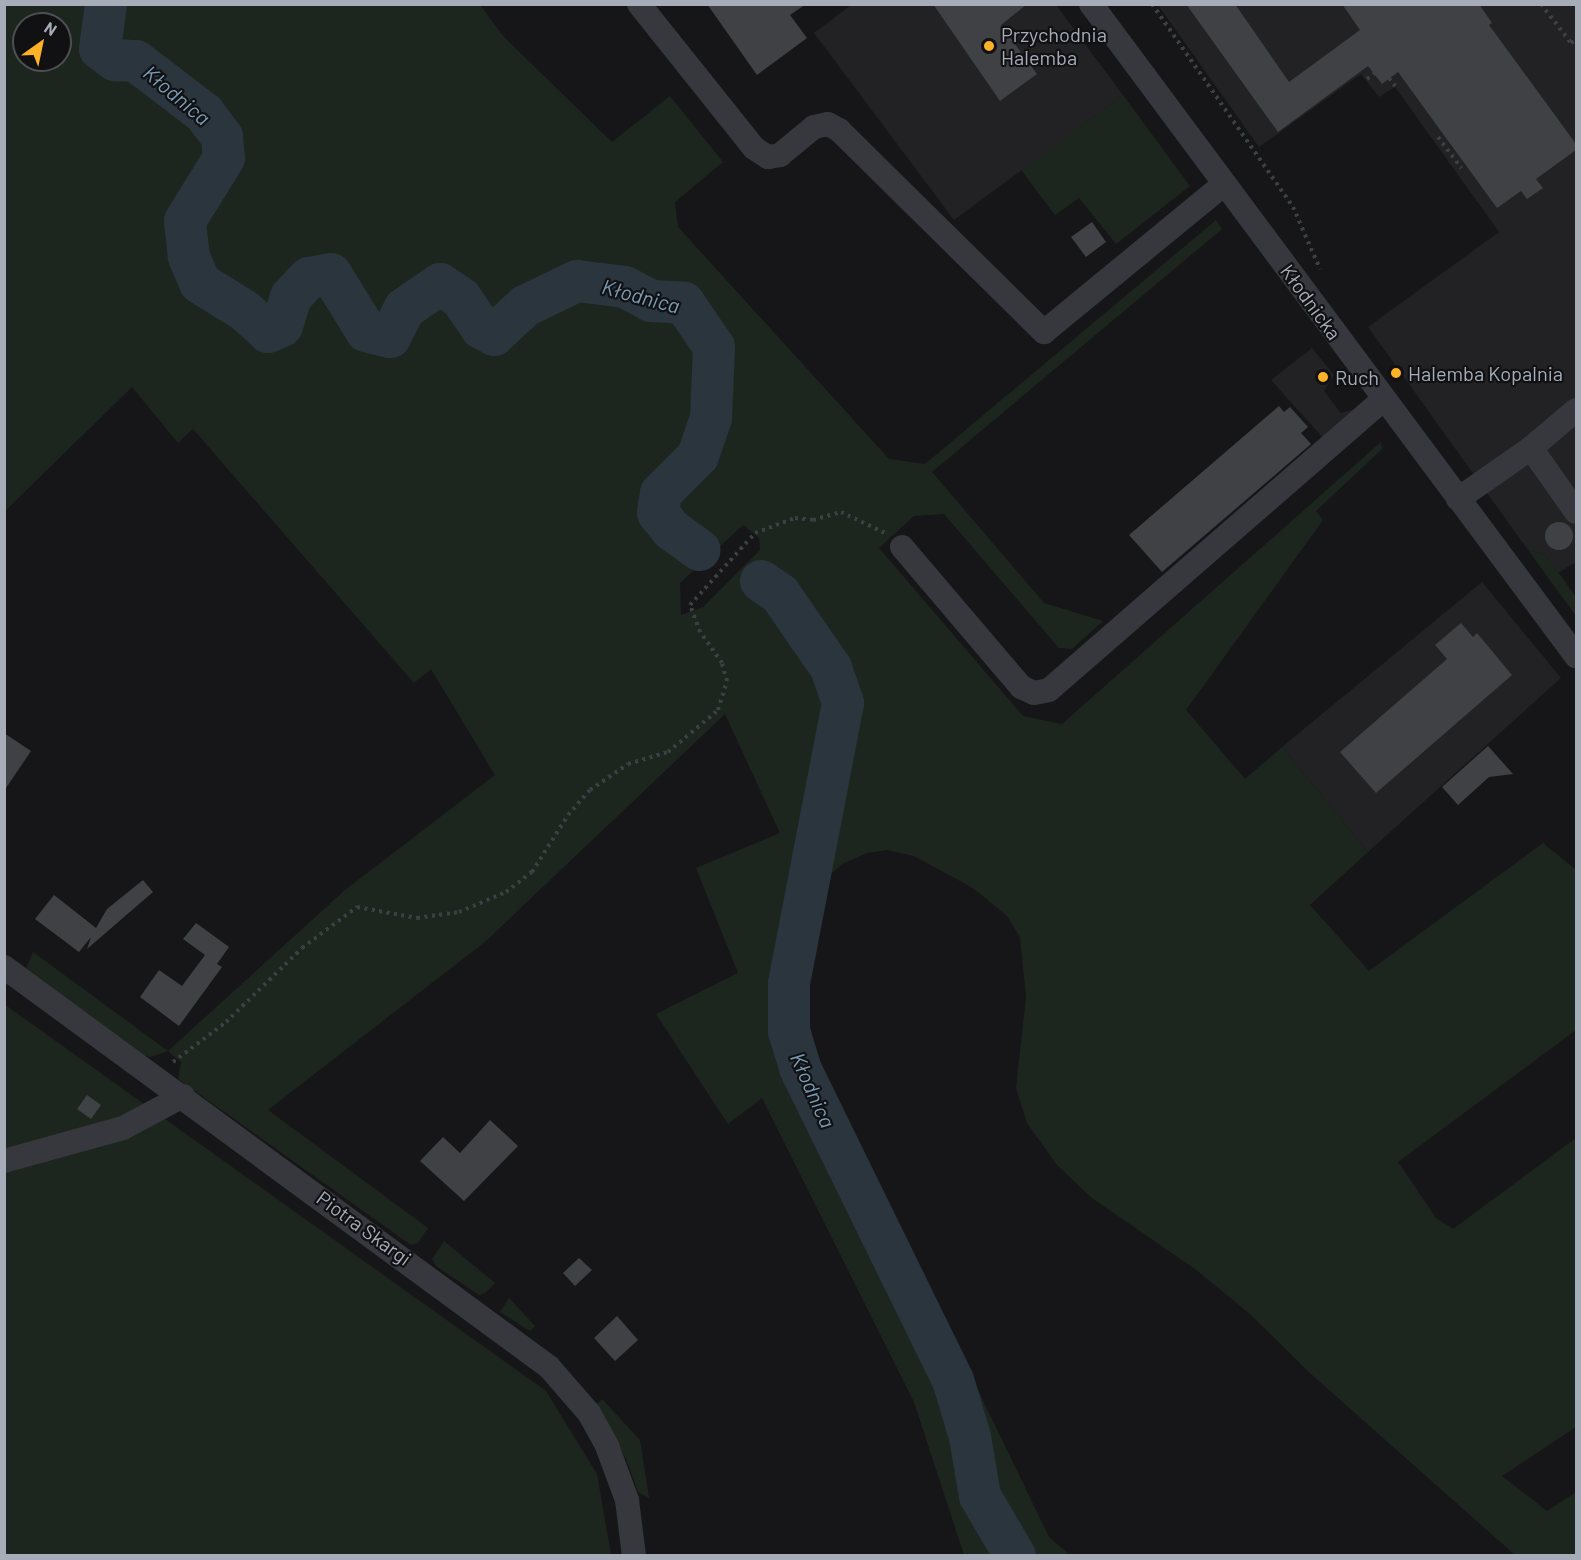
<!DOCTYPE html>
<html>
<head>
<meta charset="utf-8">
<style>
  body { margin:0 }
  #map { position:relative; width:1581px; height:1560px; overflow:hidden; background:#161618; font-family:Barlow,sans-serif }
  div>[style] { position:absolute }
  .built>* { inset:0; background:#222225 }
  .green>* { inset:0; background:#1d261e }
  .river>* { height:42px; margin:-21px; padding:0 21px; transform-origin:21px; border-radius:21px; background:#2b353d }
  .building>* { inset:0; background:#404145 }
  .round { border-radius:50% }
  .path>* { height:4px; margin-top:-2px; transform-origin:0; background:repeating-linear-gradient(90deg,#3c3f44 0 3px,transparent 0 7.5px) }
  .minor>* { height:24px; margin:-12px; padding:0 12px; transform-origin:12px; border-radius:12px; background:#36383d }
  .dots>* { width:16px; height:16px; translate:-50% -50%; box-sizing:border-box; border:3px solid #111113; border-radius:50% }
  span { translate:-50% -50%; white-space:nowrap; text-align:center; line-height:1.15; -webkit-text-stroke:4.5px #111113; paint-order:stroke }
  .poi-label { font-size:20px; color:#a6adb9 }
  .left { translate:0 -50%; text-align:left }
  .street-label { font-size:20px; color:#a6adb9 }
  .water-label { font-size:21px; color:#7a9cb7; font-style:italic }
  .frame { position:absolute; inset:0; border:6px solid #a6adb9; pointer-events:none }
  .north { position:absolute; left:12px; top:12px; width:60px; height:60px; box-sizing:border-box; background:#111113; border:2px solid #4d4f55; border-radius:50%; rotate:33deg; font-size:16px; font-weight:700; line-height:24px; text-align:center; color:#a6adb9 }
  .north::after { content:''; display:block; margin:auto; width:21px; height:27px; background:#ffb227; clip-path:polygon(50% 0,100% 100%,50% 72%,0 100%) }
</style>
</head>
<body>
<div id="map">
  <div class="built">
    <i style="clip-path:polygon(851px 5px,1056px 5px,1123px 95px,954px 220px,814px 33px)"></i>
    <i style="clip-path:polygon(1158px 5px,1576px 5px,1576px 562px,1558px 573px,1546px 555px,1528px 550px,1368px 327px,1499px 232px,1395px 87px,1379px 97px,1361px 74px,1259px 147px)"></i>
    <i style="clip-path:polygon(1312px 348px,1334px 375px,1324px 391px,1341px 413px,1355px 409px,1323px 438px,1271px 380px)"></i>
    <i style="clip-path:polygon(1482px 582px,1561px 678px,1368px 852px,1282px 747px)"></i>
  </div>
  <div class="green">
    <i style="clip-path:polygon(evenodd,5px 5px,480px 5px,504px 37px,612px 142px,670px 96px,723px 162px,675px 202px,678px 227px,889px 459px,925px 464px,1216px 220px,1222px 229px,932px 472px,1044px 603px,1103px 621px,1072px 649px,1059px 648px,944px 514px,914px 516px,879px 548px,1023px 716px,1062px 724px,1381px 442px,1382px 449px,1316px 511px,1323px 520px,1186px 710px,1245px 779px,1282px 747px,1368px 852px,1310px 905px,1369px 971px,1543px 843px,1576px 870px,1576px 1030px,1398px 1162px,1436px 1218px,1453px 1229px,1576px 1138px,1576px 1427px,1502px 1476px,1547px 1511px,1576px 1492px,1576px 1555px,1515px 1555px,1311px 1374px,1250px 1314px,1195px 1269px,1092px 1198px,1057px 1165px,1027px 1123px,1016px 1088px,1026px 997px,1020px 937px,1007px 916px,973px 888px,914px 856px,887px 850px,867px 853px,842px 864px,831px 874px,821px 900px,806px 965px,806px 1008px,817px 1057px,1049px 1537px,1070px 1555px,964px 1555px,914px 1402px,762px 1098px,728px 1124px,656px 1014px,738px 973px,696px 868px,780px 833px,725px 714px,486px 941px,268px 1110px,428px 1228px,418px 1243px,411px 1245px,178px 1079px,181px 1062px,168px 1051px,150px 1057px,141px 1054px,26px 968px,33px 952px,168px 1051px,345px 890px,495px 775px,431px 669px,414px 683px,193px 429px,178px 443px,132px 387px,5px 511px,5px 5px,24px 24px,60px 24px,60px 60px,24px 60px,24px 24px,5px 5px,743px 525px,759px 538px,760px 550px,703px 607px,681px 615px,680px 583px,743px 525px)"></i>
    <i style="clip-path:polygon(1123px 95px,1190px 186px,1116px 244px,1079px 198px,1055px 215px,1021px 170px)"></i>
    <i style="clip-path:polygon(1528px 550px,1546px 555px,1576px 597px,1576px 616px)"></i>
    <i style="clip-path:polygon(4px 1004px,546px 1391px,597px 1474px,611px 1555px,5px 1555px)"></i>
    <i style="clip-path:polygon(444px 1241px,495px 1283px,485px 1293px,479px 1295px,436px 1266px,432px 1259px)"></i>
    <i style="clip-path:polygon(509px 1298px,535px 1326px,530px 1331px,500px 1312px)"></i>
    <i style="clip-path:polygon(602px 1399px,640px 1440px,649px 1498px,638px 1492px,626px 1459px,597px 1404px)"></i>
  </div>
  <div class="river">
    <i style="left:106px;top:4px;width:45px;rotate:97.6deg"></i>
    <i style="left:100px;top:49px;width:19px;rotate:36deg"></i>
    <i style="left:115px;top:60px;width:21px;rotate:3deg"></i>
    <i style="left:136px;top:61px;width:86px;rotate:37.4deg"></i>
    <i style="left:204px;top:113px;width:30px;rotate:53deg"></i>
    <i style="left:222px;top:137px;width:21px;rotate:85deg"></i>
    <i style="left:224px;top:158px;width:74px;rotate:121.8deg"></i>
    <i style="left:185px;top:221px;width:36px;rotate:84deg"></i>
    <i style="left:189px;top:257px;width:28px;rotate:67deg"></i>
    <i style="left:200px;top:283px;width:53px;rotate:31.9deg"></i>
    <i style="left:245px;top:311px;width:31px;rotate:42deg"></i>
    <i style="left:268px;top:332px;width:15px;rotate:-23deg"></i>
    <i style="left:282px;top:326px;width:30px;rotate:-73deg"></i>
    <i style="left:291px;top:297px;width:26px;rotate:-47deg"></i>
    <i style="left:309px;top:278px;width:22px;rotate:-10deg"></i>
    <i style="left:331px;top:274px;width:67px;rotate:58.4deg"></i>
    <i style="left:366px;top:331px;width:25px;rotate:14deg"></i>
    <i style="left:390px;top:337px;width:31px;rotate:-63deg"></i>
    <i style="left:404px;top:309px;width:44px;rotate:-34.8deg"></i>
    <i style="left:440px;top:284px;width:25px;rotate:34deg"></i>
    <i style="left:461px;top:298px;width:36px;rotate:56deg"></i>
    <i style="left:481px;top:328px;width:15px;rotate:28deg"></i>
    <i style="left:494px;top:335px;width:42px;rotate:-43.1deg"></i>
    <i style="left:525px;top:306px;width:58px;rotate:-25.7deg"></i>
    <i style="left:577px;top:281px;width:48px;rotate:7.1deg"></i>
    <i style="left:625px;top:287px;width:30px;rotate:28deg"></i>
    <i style="left:651px;top:301px;width:33px;rotate:3deg"></i>
    <i style="left:684px;top:303px;width:53px;rotate:55.7deg"></i>
    <i style="left:714px;top:347px;width:71px;rotate:92.4deg"></i>
    <i style="left:711px;top:418px;width:40px;rotate:108.9deg"></i>
    <i style="left:698px;top:456px;width:52px;rotate:135deg"></i>
    <i style="left:661px;top:493px;width:20px;rotate:99deg"></i>
    <i style="left:658px;top:513px;width:22px;rotate:51deg"></i>
    <i style="left:672px;top:530px;width:34px;rotate:36deg"></i>
    <i style="left:761px;top:581px;width:23px;rotate:34deg"></i>
    <i style="left:780px;top:594px;width:90px;rotate:55.4deg"></i>
    <i style="left:831px;top:668px;width:37px;rotate:71deg"></i>
    <i style="left:843px;top:703px;width:286px;rotate:100.9deg"></i>
    <i style="left:789px;top:984px;width:47px;rotate:90deg"></i>
    <i style="left:789px;top:1031px;width:39px;rotate:73deg"></i>
    <i style="left:800px;top:1068px;width:347px;rotate:63.9deg"></i>
    <i style="left:953px;top:1380px;width:59px;rotate:73.4deg"></i>
    <i style="left:970px;top:1437px;width:60px;rotate:80.4deg"></i>
    <i style="left:980px;top:1496px;width:69px;rotate:59.7deg"></i>
  </div>
  <div class="building">
    <i style="clip-path:polygon(707px 4px,806px 4px,790px 15px,807px 38px,757px 75px)"></i>
    <i style="clip-path:polygon(933px 4px,1027px 4px,1001px 25px,1037px 74px,1000px 101px)"></i>
    <i style="clip-path:polygon(1186px 4px,1235px 4px,1289px 82px,1360px 30px,1342px 4px,1479px 4px,1492px 23px,1489px 25px,1576px 144px,1576px 150px,1536px 179px,1543px 188px,1527px 199px,1521px 191px,1497px 208px,1398px 72px,1382px 84px,1368px 66px,1278px 132px)"></i>
    <i style="clip-path:polygon(1092px 222px,1106px 242px,1086px 257px,1071px 237px)"></i>
    <i style="clip-path:polygon(1279px 406px,1284px 412px,1290px 407px,1308px 427px,1301px 433px,1311px 444px,1162px 572px,1129px 535px)"></i>
    <i class="round" style="left:1545px;top:522px;width:28px;height:28px"></i>
    <i style="clip-path:polygon(1461px 623px,1473px 637px,1477px 633px,1512px 675px,1376px 793px,1340px 752px,1447px 659px,1435px 645px)"></i>
    <i style="clip-path:polygon(4px 733px,31px 751px,4px 791px)"></i>
    <i style="clip-path:polygon(1488px 746px,1513px 774px,1489px 777px,1458px 805px,1442px 787px)"></i>
    <i style="clip-path:polygon(143px 880px,153px 892px,87px 949px,91px 937px,79px 952px,35px 919px,54px 895px,96px 928px,107px 909px)"></i>
    <i style="clip-path:polygon(196px 923px,229px 947px,217px 964px,222px 967px,179px 1026px,140px 997px,159px 970px,182px 986px,205px 955px,183px 939px)"></i>
    <i style="clip-path:polygon(87px 1095px,101px 1105px,91px 1119px,77px 1109px)"></i>
    <i style="clip-path:polygon(490px 1120px,518px 1146px,464px 1201px,420px 1161px,443px 1137px,460px 1153px)"></i>
    <i style="clip-path:polygon(579px 1258px,592px 1270px,575px 1286px,563px 1273px)"></i>
    <i style="clip-path:polygon(617px 1316px,638px 1340px,615px 1361px,594px 1338px)"></i>
  </div>
  <div class="path">
    <i style="left:1152px;top:4px;width:247px;rotate:55.2deg"></i>
    <i style="left:1293px;top:207px;width:68px;rotate:66.5deg"></i>
    <i style="left:1541px;top:4px;width:49px;rotate:52.4deg"></i>
    <i style="left:1571px;top:43px;width:6px;rotate:-31deg"></i>
    <i style="left:1389px;top:78px;width:10px;rotate:53deg"></i>
    <i style="left:1367px;top:79px;width:9px;rotate:-36deg"></i>
    <i style="left:1438px;top:137px;width:39px;rotate:53deg"></i>
    <i style="left:173px;top:1062px;width:66px;rotate:-37deg"></i>
    <i style="left:226px;top:1022px;width:106px;rotate:-44.2deg"></i>
    <i style="left:302px;top:948px;width:69px;rotate:-36.7deg"></i>
    <i style="left:357px;top:907px;width:61px;rotate:10.4deg"></i>
    <i style="left:417px;top:918px;width:42px;rotate:-8.1deg"></i>
    <i style="left:459px;top:912px;width:51px;rotate:-23.1deg"></i>
    <i style="left:506px;top:892px;width:33px;rotate:-38deg"></i>
    <i style="left:532px;top:872px;width:67px;rotate:-57.7deg"></i>
    <i style="left:568px;top:815px;width:33px;rotate:-49deg"></i>
    <i style="left:590px;top:790px;width:46px;rotate:-34.4deg"></i>
    <i style="left:628px;top:764px;width:42px;rotate:-16.7deg"></i>
    <i style="left:668px;top:752px;width:65px;rotate:-40deg"></i>
    <i style="left:718px;top:710px;width:30px;rotate:-73deg"></i>
    <i style="left:727px;top:681px;width:19px;rotate:-106deg"></i>
    <i style="left:722px;top:663px;width:38px;rotate:-125deg"></i>
    <i style="left:700px;top:632px;width:29px;rotate:-110deg"></i>
    <i style="left:690px;top:605px;width:97px;rotate:-47.9deg"></i>
    <i style="left:755px;top:533px;width:43px;rotate:-20.6deg"></i>
    <i style="left:795px;top:518px;width:18px;rotate:6deg"></i>
    <i style="left:813px;top:520px;width:29px;rotate:-16deg"></i>
    <i style="left:841px;top:512px;width:49px;rotate:25.5deg"></i>
  </div>
  <div class="minor">
    <i style="left:639px;top:4px;width:184px;rotate:51.4deg"></i>
    <i style="left:754px;top:148px;width:17px;rotate:33deg"></i>
    <i style="left:768px;top:157px;width:12px;rotate:-9deg"></i>
    <i style="left:780px;top:155px;width:44px;rotate:-39.5deg"></i>
    <i style="left:814px;top:127px;width:14px;rotate:-12deg"></i>
    <i style="left:828px;top:124px;width:13px;rotate:29deg"></i>
    <i style="left:839px;top:130px;width:288px;rotate:44.6deg"></i>
    <i style="left:1044px;top:332px;width:233px;rotate:-39.4deg"></i>
    <i style="left:1091px;top:4px;width:813px;rotate:53.36deg"></i>
    <i style="left:1531px;top:448px;width:59px;rotate:-40.2deg"></i>
    <i style="left:1458px;top:499px;width:89px;rotate:-34.9deg"></i>
    <i style="left:1531px;top:448px;width:78px;rotate:54.9deg"></i>
    <i style="left:902px;top:547px;width:184px;rotate:49.6deg"></i>
    <i style="left:1021px;top:687px;width:14px;rotate:25deg"></i>
    <i style="left:1034px;top:693px;width:15px;rotate:-11deg"></i>
    <i style="left:1049px;top:690px;width:442px;rotate:-41deg"></i>
    <i style="left:4px;top:967px;width:676px;rotate:36.28deg"></i>
    <i style="left:549px;top:1367px;width:61px;rotate:49deg"></i>
    <i style="left:589px;top:1413px;width:38px;rotate:61deg"></i>
    <i style="left:607px;top:1446px;width:58px;rotate:69.7deg"></i>
    <i style="left:627px;top:1500px;width:56px;rotate:82.9deg"></i>
    <i style="left:4px;top:1161px;width:123px;rotate:-15.5deg"></i>
    <i style="left:123px;top:1128px;width:68px;rotate:-28.1deg"></i>
  </div>
  <div class="dots">
    <i style="left:989px;top:46px;background:#ffb227"></i>
    <i style="left:1396px;top:373px;background:#ffb227"></i>
    <i style="left:1323px;top:377px;background:#ffb227"></i>
  </div>
  <div class="poi-label">
    <span class="left" style="left:1001px;top:46px">Przychodnia<br>Halemba</span>
    <span class="left" style="left:1408px;top:373px">Halemba Kopalnia</span>
    <span class="left" style="left:1335px;top:377px">Ruch</span>
  </div>
  <div class="street-label">
    <span style="left:1311px;top:302px;rotate:54deg">Kłodnicka</span>
    <span style="left:364px;top:1228px;rotate:36deg">Piotra Skargi</span>
  </div>
  <div class="water-label">
    <span style="left:177px;top:95px;rotate:40deg">Kłodnica</span>
    <span style="left:641px;top:296px;rotate:15deg">Kłodnica</span>
    <span style="left:813px;top:1090px;rotate:66deg">Kłodnica</span>
  </div>
  <div class="frame"></div>
  <div class="north">N</div>
</div>
</body>
</html>
